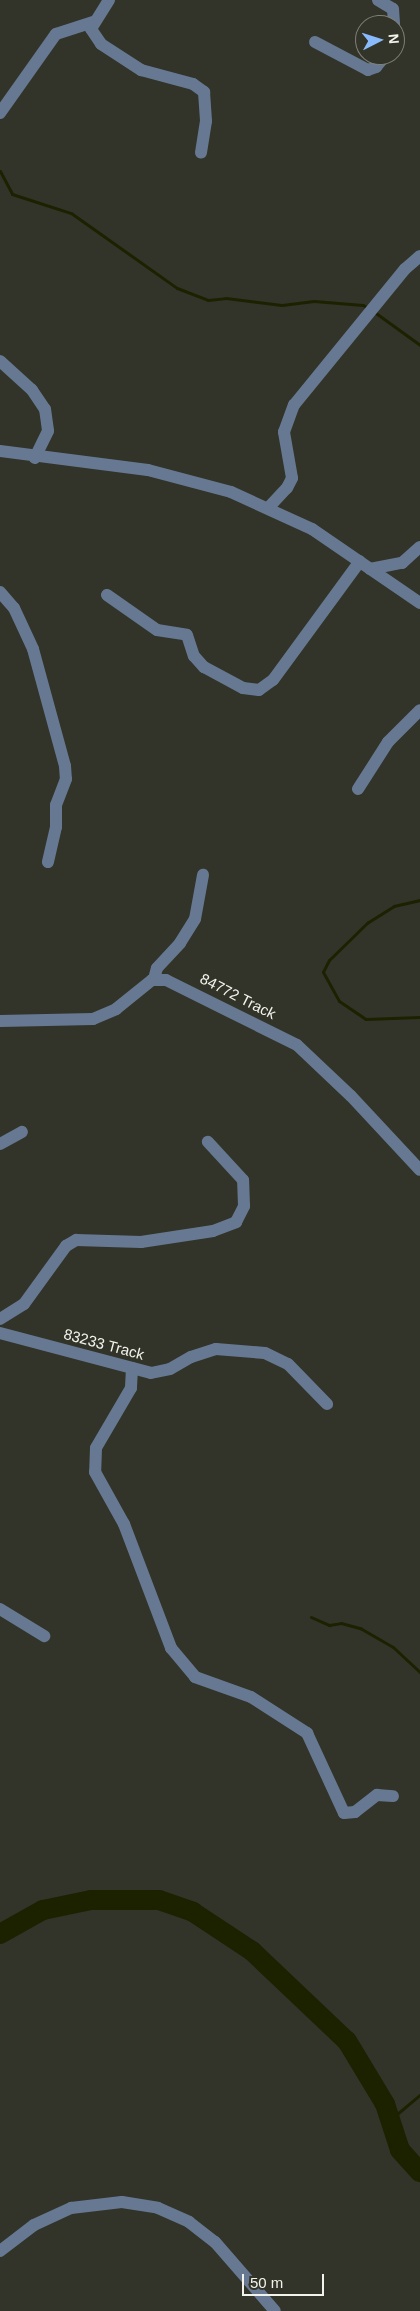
<!DOCTYPE html>
<html>
<head>
<meta charset="utf-8">
<style>
  body { margin:0 }
  #map { position:relative; width:420px; height:2311px; overflow:hidden; background:#323429; font-family:Helvetica,sans-serif }
  div>[style] { position:absolute }
  .stream>* { height:3px; margin:-1.5px; padding:0 1.5px; transform-origin:1.5px; border-radius:1.5px; background:#1c2200 }
  .river>* { height:20px; margin:-10px; padding:0 10px; transform-origin:10px; border-radius:10px; background:#1c2200 }
  .minor>* { height:12px; margin:-6px; padding:0 6px; transform-origin:6px; border-radius:6px; background:#677992 }
  span { translate:-50% -50%; white-space:nowrap; text-align:center; line-height:1.15; -webkit-text-stroke:5px #323429; paint-order:stroke }
  .street-label { font-size:15px; color:#f2f3ec }
  .north { position:absolute; left:355px; top:15px; width:50px; height:50px; box-sizing:border-box; background:#323429; border:1px solid #7f8077; border-radius:50%; rotate:85deg; font-size:14px; font-weight:700; line-height:20px; text-align:center; color:#f2f3ec }
  .north::after { content:''; display:block; margin:auto; width:18px; height:22px; background:#88bafc; clip-path:polygon(50% 0,100% 100%,50% 72%,0 100%) }
  .scale { position:absolute; left:242px; top:2274px; width:82px; height:22px; box-sizing:border-box; border:2px solid #f2f3ec; border-top:0; padding-left:6px; font-size:15px; line-height:18px; white-space:nowrap; color:#f2f3ec; -webkit-text-stroke:4px #323429; paint-order:stroke }
</style>
</head>
<body>
<div id="map">
  <div class="stream">
    <i style="left:0;top:171px;width:26px;rotate:62deg"></i>
    <i style="left:12px;top:194px;width:62px;rotate:17.9deg"></i>
    <i style="left:71px;top:213px;width:130px;rotate:35.3deg"></i>
    <i style="left:177px;top:288px;width:33px;rotate:21deg"></i>
    <i style="left:208px;top:300px;width:18px;rotate:-6deg"></i>
    <i style="left:226px;top:298px;width:56px;rotate:7.1deg"></i>
    <i style="left:282px;top:305px;width:32px;rotate:-7deg"></i>
    <i style="left:314px;top:301px;width:49px;rotate:4.7deg"></i>
    <i style="left:363px;top:305px;width:6px;rotate:31deg"></i>
    <i style="left:373px;top:311px;width:58px;rotate:35.9deg"></i>
    <i style="left:420px;top:900px;width:27px;rotate:167deg"></i>
    <i style="left:394px;top:906px;width:31px;rotate:148deg"></i>
    <i style="left:368px;top:922px;width:54px;rotate:135.7deg"></i>
    <i style="left:329px;top:960px;width:13px;rotate:117deg"></i>
    <i style="left:323px;top:972px;width:33px;rotate:61deg"></i>
    <i style="left:339px;top:1001px;width:32px;rotate:34deg"></i>
    <i style="left:366px;top:1019px;width:54px;rotate:-2.1deg"></i>
    <i style="left:311px;top:1617px;width:20px;rotate:24deg"></i>
    <i style="left:329px;top:1625px;width:12px;rotate:-9deg"></i>
    <i style="left:341px;top:1623px;width:20px;rotate:15deg"></i>
    <i style="left:360px;top:1628px;width:38px;rotate:30deg"></i>
    <i style="left:393px;top:1647px;width:37px;rotate:43deg"></i>
    <i style="left:391px;top:2119px;width:38px;rotate:-40deg"></i>
  </div>
  <div class="river">
    <i style="left:0;top:1934px;width:49px;rotate:-29.2deg"></i>
    <i style="left:43px;top:1910px;width:49px;rotate:-11.8deg"></i>
    <i style="left:91px;top:1900px;width:68px"></i>
    <i style="left:159px;top:1900px;width:36px;rotate:19deg"></i>
    <i style="left:193px;top:1912px;width:71px;rotate:33.5deg"></i>
    <i style="left:252px;top:1951px;width:131px;rotate:43.5deg"></i>
    <i style="left:347px;top:2041px;width:74px;rotate:58.9deg"></i>
    <i style="left:385px;top:2104px;width:48px;rotate:71.9deg"></i>
    <i style="left:400px;top:2150px;width:30px;rotate:48deg"></i>
  </div>
  <div class="minor">
    <i style="left:109px;top:0;width:34px;rotate:122deg"></i>
    <i style="left:91px;top:29px;width:18px;rotate:56deg"></i>
    <i style="left:101px;top:44px;width:48px;rotate:33deg"></i>
    <i style="left:141px;top:70px;width:54px;rotate:15.1deg"></i>
    <i style="left:193px;top:84px;width:14px;rotate:36deg"></i>
    <i style="left:204px;top:92px;width:29px;rotate:86deg"></i>
    <i style="left:206px;top:121px;width:32px;rotate:99deg"></i>
    <i style="left:378px;top:0;width:17px;rotate:31deg"></i>
    <i style="left:393px;top:9px;width:16px;rotate:86deg"></i>
    <i style="left:315px;top:42px;width:60px;rotate:27.8deg"></i>
    <i style="left:368px;top:70px;width:9px;rotate:-21deg"></i>
    <i style="left:376px;top:67px;width:16px;rotate:-50deg"></i>
    <i style="left:0;top:113px;width:97px;rotate:-54.7deg"></i>
    <i style="left:56px;top:34px;width:39px;rotate:-18deg"></i>
    <i style="left:0;top:361px;width:43px;rotate:42.2deg"></i>
    <i style="left:32px;top:390px;width:23px;rotate:56deg"></i>
    <i style="left:45px;top:409px;width:22px;rotate:82deg"></i>
    <i style="left:48px;top:431px;width:30px;rotate:116deg"></i>
    <i style="left:0;top:451px;width:149px;rotate:7.3deg"></i>
    <i style="left:148px;top:470px;width:86px;rotate:14.8deg"></i>
    <i style="left:231px;top:492px;width:89px;rotate:24.6deg"></i>
    <i style="left:312px;top:529px;width:131px;rotate:34.4deg"></i>
    <i style="left:269px;top:507px;width:26px;rotate:-47deg"></i>
    <i style="left:287px;top:488px;width:11px;rotate:-63deg"></i>
    <i style="left:292px;top:478px;width:47px;rotate:-99.9deg"></i>
    <i style="left:284px;top:432px;width:29px;rotate:-70deg"></i>
    <i style="left:294px;top:405px;width:176px;rotate:-50.8deg"></i>
    <i style="left:405px;top:269px;width:20px;rotate:-41deg"></i>
    <i style="left:370px;top:569px;width:33px;rotate:-11deg"></i>
    <i style="left:402px;top:563px;width:24px;rotate:-42deg"></i>
    <i style="left:0;top:592px;width:21px;rotate:49deg"></i>
    <i style="left:14px;top:608px;width:45px;rotate:65.1deg"></i>
    <i style="left:33px;top:649px;width:121px;rotate:74.7deg"></i>
    <i style="left:65px;top:766px;width:13px;rotate:86deg"></i>
    <i style="left:66px;top:779px;width:28px;rotate:111deg"></i>
    <i style="left:56px;top:805px;width:22px;rotate:90deg"></i>
    <i style="left:56px;top:827px;width:36px;rotate:103deg"></i>
    <i style="left:107px;top:595px;width:61px;rotate:35deg"></i>
    <i style="left:157px;top:630px;width:30px;rotate:9deg"></i>
    <i style="left:187px;top:635px;width:22px;rotate:72deg"></i>
    <i style="left:194px;top:656px;width:15px;rotate:48deg"></i>
    <i style="left:204px;top:667px;width:44px;rotate:28.3deg"></i>
    <i style="left:243px;top:688px;width:16px;rotate:7deg"></i>
    <i style="left:259px;top:690px;width:17px;rotate:-36deg"></i>
    <i style="left:273px;top:680px;width:147px;rotate:-53.8deg"></i>
    <i style="left:358px;top:789px;width:56px;rotate:-57.4deg"></i>
    <i style="left:388px;top:742px;width:45px;rotate:-45deg"></i>
    <i style="left:154px;top:979px;width:11px;rotate:-75deg"></i>
    <i style="left:157px;top:968px;width:34px;rotate:-47deg"></i>
    <i style="left:180px;top:943px;width:28px;rotate:-58deg"></i>
    <i style="left:195px;top:919px;width:45px;rotate:-79.7deg"></i>
    <i style="left:0;top:1021px;width:93px;rotate:-1.2deg"></i>
    <i style="left:93px;top:1019px;width:25px;rotate:-23deg"></i>
    <i style="left:116px;top:1009px;width:46px;rotate:-38.9deg"></i>
    <i style="left:152px;top:980px;width:14px"></i>
    <i style="left:166px;top:980px;width:146px;rotate:26.4deg"></i>
    <i style="left:297px;top:1045px;width:74px;rotate:43.4deg"></i>
    <i style="left:351px;top:1096px;width:101px;rotate:47deg"></i>
    <i style="left:0;top:1144px;width:25px;rotate:-29deg"></i>
    <i style="left:0;top:1319px;width:28px;rotate:-32deg"></i>
    <i style="left:24px;top:1304px;width:72px;rotate:-54.1deg"></i>
    <i style="left:66px;top:1246px;width:12px;rotate:-31deg"></i>
    <i style="left:76px;top:1240px;width:65px;rotate:1.8deg"></i>
    <i style="left:141px;top:1242px;width:73px;rotate:-8.7deg"></i>
    <i style="left:213px;top:1231px;width:25px;rotate:-21deg"></i>
    <i style="left:236px;top:1222px;width:18px;rotate:-63deg"></i>
    <i style="left:244px;top:1206px;width:26px;rotate:-92deg"></i>
    <i style="left:243px;top:1180px;width:52px;rotate:-132.6deg"></i>
    <i style="left:0;top:1333px;width:156px;rotate:14.8deg"></i>
    <i style="left:151px;top:1373px;width:19px;rotate:-12deg"></i>
    <i style="left:170px;top:1369px;width:24px;rotate:-30deg"></i>
    <i style="left:191px;top:1357px;width:26px;rotate:-18deg"></i>
    <i style="left:216px;top:1349px;width:49px;rotate:4.7deg"></i>
    <i style="left:265px;top:1353px;width:25px;rotate:26deg"></i>
    <i style="left:288px;top:1364px;width:56px;rotate:45.7deg"></i>
    <i style="left:132px;top:1368px;width:20px;rotate:93deg"></i>
    <i style="left:131px;top:1388px;width:69px;rotate:120.3deg"></i>
    <i style="left:96px;top:1448px;width:24px;rotate:92deg"></i>
    <i style="left:95px;top:1472px;width:60px;rotate:60.9deg"></i>
    <i style="left:124px;top:1524px;width:133px;rotate:69.2deg"></i>
    <i style="left:171px;top:1648px;width:38px;rotate:50deg"></i>
    <i style="left:195px;top:1677px;width:59px;rotate:19.7deg"></i>
    <i style="left:251px;top:1697px;width:67px;rotate:32.7deg"></i>
    <i style="left:307px;top:1733px;width:88px;rotate:65.2deg"></i>
    <i style="left:344px;top:1813px;width:11px;rotate:-5deg"></i>
    <i style="left:355px;top:1812px;width:28px;rotate:-38deg"></i>
    <i style="left:377px;top:1795px;width:16px;rotate:4deg"></i>
    <i style="left:0;top:1609px;width:52px;rotate:31.5deg"></i>
    <i style="left:0;top:2251px;width:43px;rotate:-37.4deg"></i>
    <i style="left:34px;top:2225px;width:41px;rotate:-24.7deg"></i>
    <i style="left:71px;top:2208px;width:51px;rotate:-6.7deg"></i>
    <i style="left:122px;top:2202px;width:36px;rotate:9deg"></i>
    <i style="left:158px;top:2208px;width:34px;rotate:24deg"></i>
    <i style="left:189px;top:2222px;width:33px;rotate:38deg"></i>
    <i style="left:215px;top:2242px;width:91px;rotate:49deg"></i>
  </div>
  <div class="street-label">
    <span style="left:238px;top:996px;rotate:27deg">84772 Track</span>
    <span style="left:104px;top:1344px;rotate:15deg">83233 Track</span>
  </div>
  <div class="north">N</div>
  <div class="scale">50 m</div>
</div>
</body>
</html>
